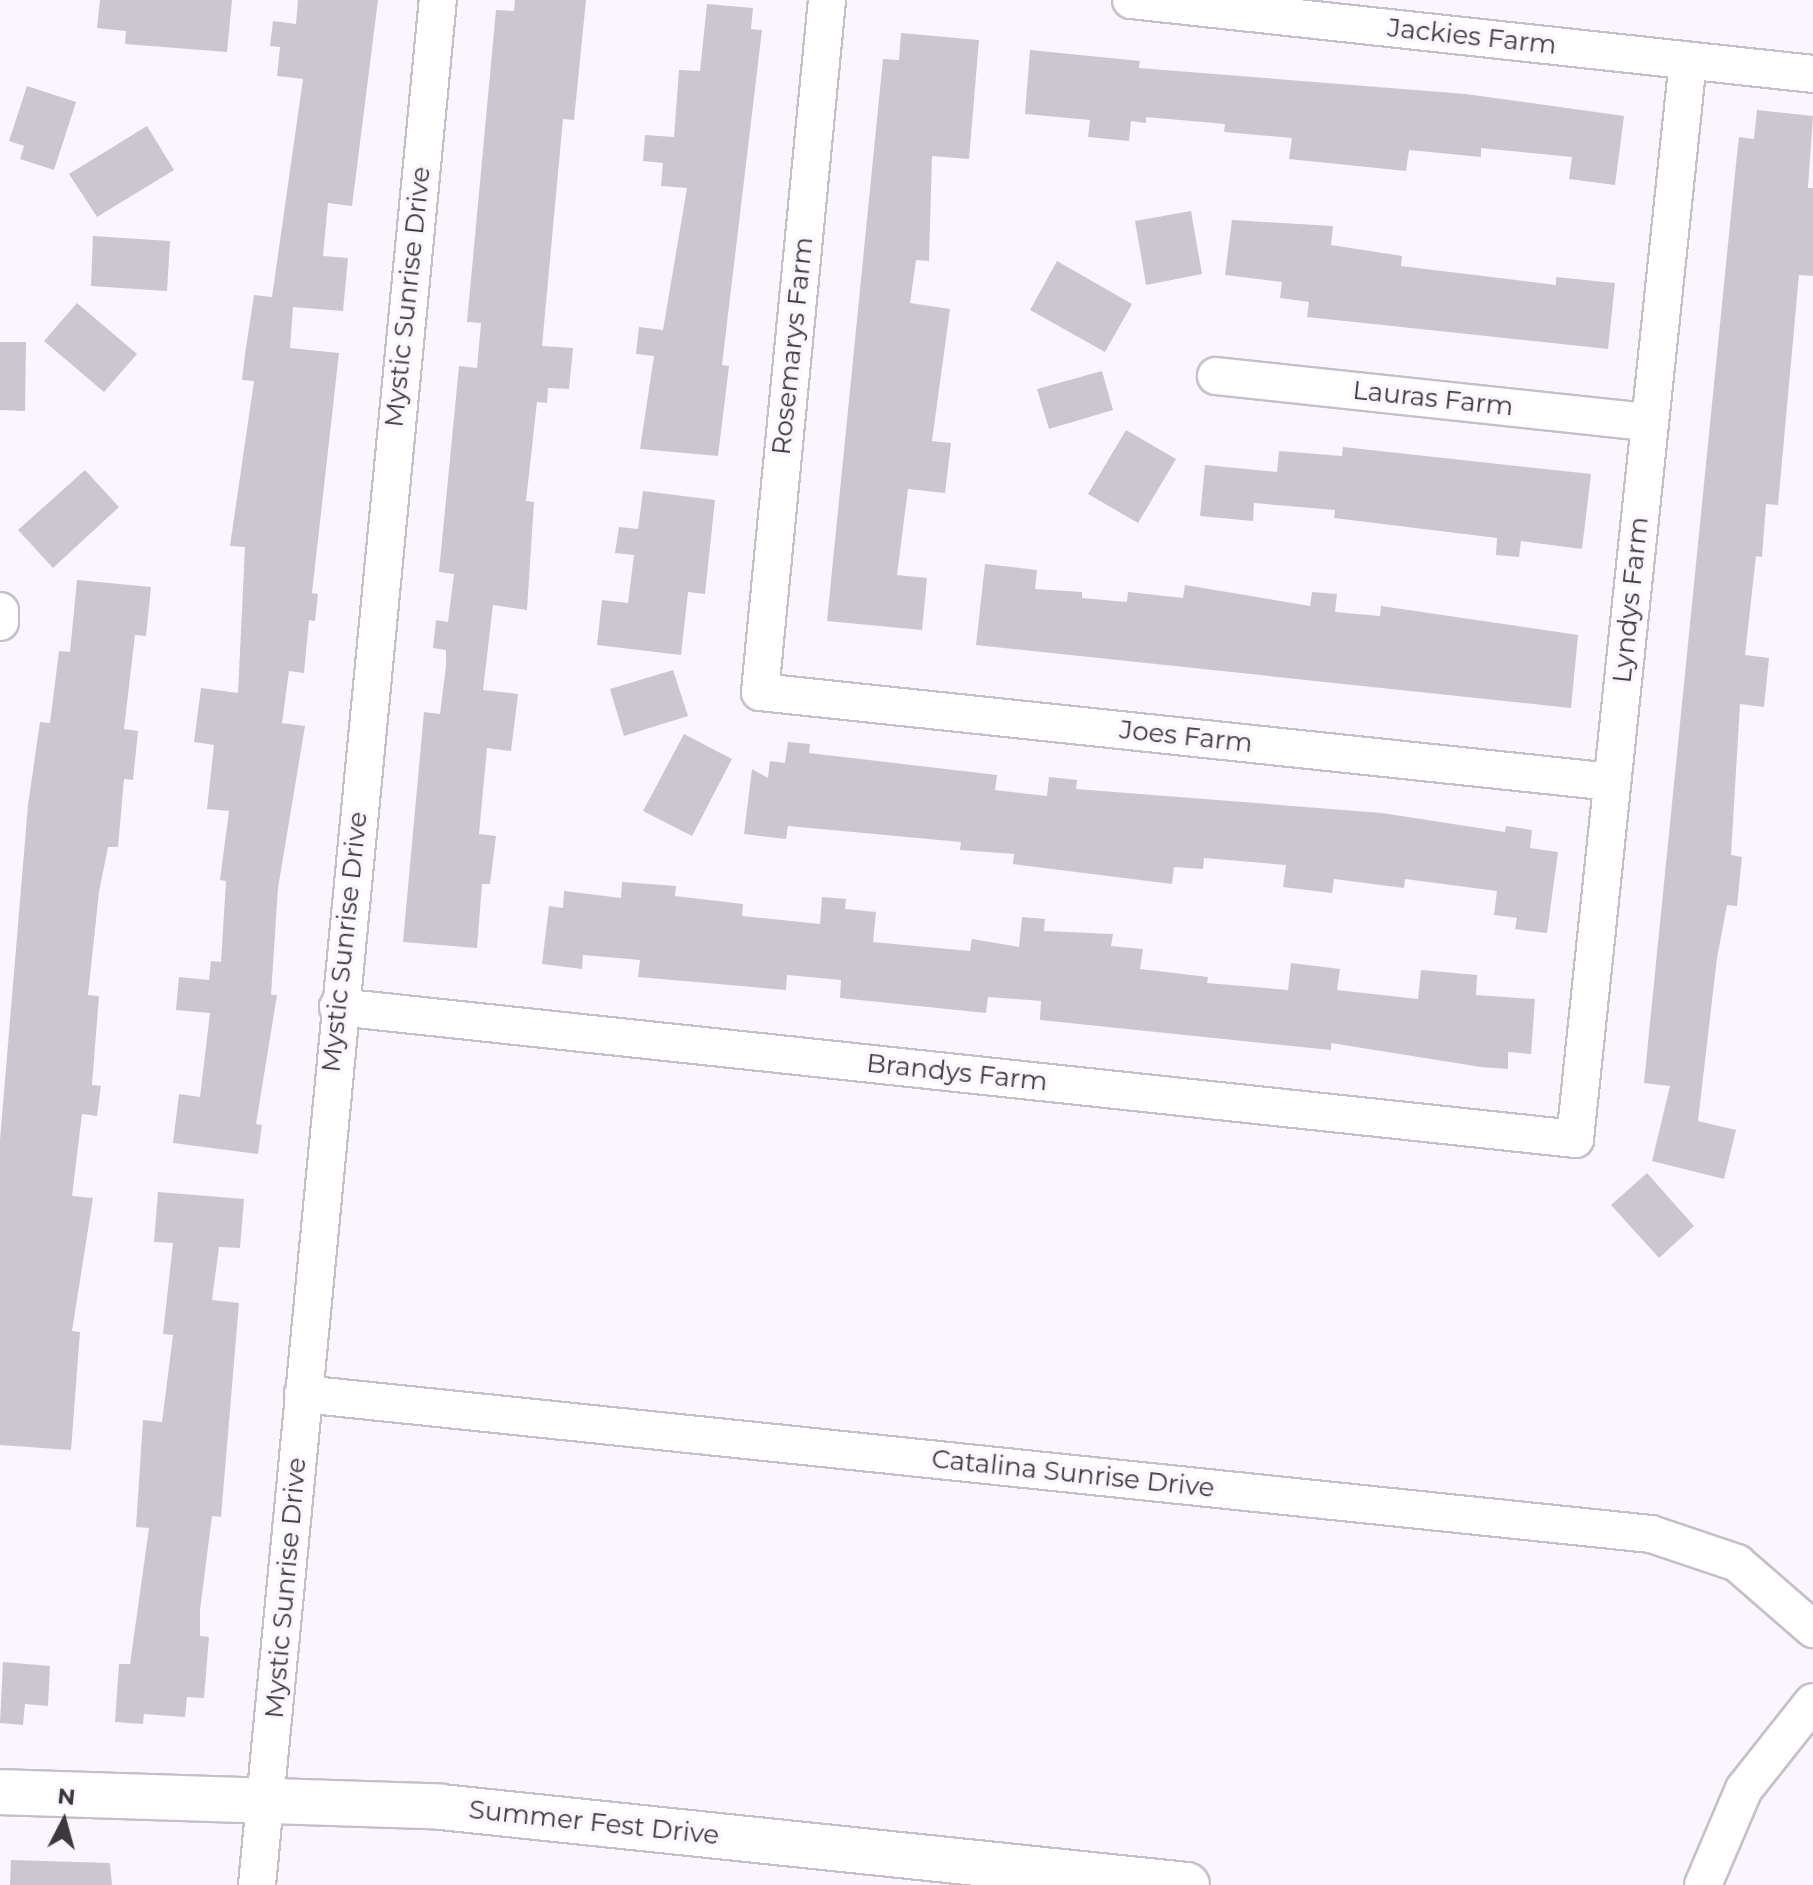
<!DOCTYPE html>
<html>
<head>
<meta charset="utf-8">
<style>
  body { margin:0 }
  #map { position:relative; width:1813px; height:1885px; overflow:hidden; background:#fbf6fe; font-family:Montserrat,sans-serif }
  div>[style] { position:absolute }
  .building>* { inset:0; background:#ccc7cf }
  .roads { filter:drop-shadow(2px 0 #c5c0c8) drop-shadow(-2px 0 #c5c0c8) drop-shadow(0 2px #c5c0c8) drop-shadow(0 -2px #c5c0c8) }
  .minor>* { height:36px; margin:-18px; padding:0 18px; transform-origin:18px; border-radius:18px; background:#fff }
  .tertiary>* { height:44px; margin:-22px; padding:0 22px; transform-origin:22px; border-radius:22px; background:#fff }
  span { translate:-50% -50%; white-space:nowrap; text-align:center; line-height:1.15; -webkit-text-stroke:7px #fbf6fe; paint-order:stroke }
  .street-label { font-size:26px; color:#3b393c }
  .north { position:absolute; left:24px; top:1781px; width:80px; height:80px; -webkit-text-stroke:6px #fbf6fe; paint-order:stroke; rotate:6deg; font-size:22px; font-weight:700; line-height:32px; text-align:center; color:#3b393c }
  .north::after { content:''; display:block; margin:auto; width:28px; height:36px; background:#3b393c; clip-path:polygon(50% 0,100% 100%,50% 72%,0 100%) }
</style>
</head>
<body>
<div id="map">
  <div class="building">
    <i style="clip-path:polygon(100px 0,232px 0,227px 52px,125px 44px,126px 31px,97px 28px)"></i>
    <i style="clip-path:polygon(298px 0,378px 0,352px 206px,328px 203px,323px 256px,348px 258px,343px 311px,293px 307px,290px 348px,339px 353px,312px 593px,318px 594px,315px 621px,309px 620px,304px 673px,289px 671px,282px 723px,305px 726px,278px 888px,271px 995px,277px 995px,256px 1124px,262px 1125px,258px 1154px,173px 1143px,179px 1094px,200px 1097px,210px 1013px,176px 1010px,179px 977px,209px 980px,211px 961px,221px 962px,226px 881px,220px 880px,229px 811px,207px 809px,214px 745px,194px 742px,201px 688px,238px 693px,245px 547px,230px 546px,254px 381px,242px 380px,245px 354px,254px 295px,272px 297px,303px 79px,277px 76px,280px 47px,270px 46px,273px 21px,296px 24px)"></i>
    <i style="clip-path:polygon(515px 0,586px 0,574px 120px,563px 119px,542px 346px,573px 348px,569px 389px,548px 388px,547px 403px,537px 402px,526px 501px,534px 502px,527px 610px,493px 605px,483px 690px,518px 694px,511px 751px,487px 748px,479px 834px,496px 836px,490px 884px,482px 884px,477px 948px,403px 942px,424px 712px,440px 714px,446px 666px,446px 650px,433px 648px,436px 620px,448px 622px,454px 574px,439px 572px,459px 366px,477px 368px,481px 323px,467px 322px,496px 10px,514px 11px)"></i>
    <i style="clip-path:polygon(707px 4px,753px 8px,751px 29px,762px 30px,722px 365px,729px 366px,718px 456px,640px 449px,654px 356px,636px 354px,639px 327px,663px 330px,687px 188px,661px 186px,663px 163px,643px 161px,645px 135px,674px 137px,679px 70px,700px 71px)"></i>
    <i style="clip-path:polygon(901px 33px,979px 40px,969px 159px,932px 156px,929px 261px,916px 260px,910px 303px,950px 309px,932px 441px,951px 443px,945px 493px,908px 489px,897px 575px,927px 578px,922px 630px,827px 621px,883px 59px,899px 60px)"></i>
    <i style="clip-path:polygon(1030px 50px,1140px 61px,1139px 68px,1466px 94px,1624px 116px,1615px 185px,1569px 179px,1572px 157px,1481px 148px,1481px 157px,1409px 150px,1406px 171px,1289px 159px,1292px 138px,1224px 132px,1225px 124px,1146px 117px,1146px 123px,1131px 121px,1129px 141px,1088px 137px,1090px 120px,1025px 114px)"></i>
    <i style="clip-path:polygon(27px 86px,76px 102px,54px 170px,20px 159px,24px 146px,9px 141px)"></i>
    <i style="clip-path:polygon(1757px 110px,1813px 116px,1808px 188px,1813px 188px,1813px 276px,1799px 275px,1778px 505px,1766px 504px,1762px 557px,1756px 556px,1745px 655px,1769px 658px,1764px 707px,1740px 704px,1731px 855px,1742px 857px,1737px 906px,1727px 905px,1717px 958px,1698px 1121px,1736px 1130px,1724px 1179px,1652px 1161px,1670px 1086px,1644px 1083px,1736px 164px,1739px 137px,1754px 139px)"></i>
    <i style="clip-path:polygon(147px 126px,174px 170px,97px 217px,69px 174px)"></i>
    <i style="clip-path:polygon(1191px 211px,1202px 274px,1146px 285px,1135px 221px)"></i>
    <i style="clip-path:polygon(1232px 220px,1333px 226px,1331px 245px,1402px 256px,1401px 266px,1556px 285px,1556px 277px,1615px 283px,1608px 349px,1307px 317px,1309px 302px,1280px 298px,1282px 282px,1225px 275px)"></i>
    <i style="clip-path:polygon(93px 236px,170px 241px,167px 291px,91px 286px)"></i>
    <i style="clip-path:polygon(1057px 261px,1132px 304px,1105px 352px,1030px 310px)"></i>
    <i style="clip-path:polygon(77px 303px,137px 354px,104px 392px,44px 341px)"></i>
    <i style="clip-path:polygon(0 342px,26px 342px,25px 411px,0 410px)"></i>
    <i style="clip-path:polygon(1102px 371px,1113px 410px,1049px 429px,1037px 389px)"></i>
    <i style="clip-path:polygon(1126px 430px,1176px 459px,1138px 523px,1088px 494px)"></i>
    <i style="clip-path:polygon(1343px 447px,1591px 474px,1582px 549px,1521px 541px,1519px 557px,1496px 555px,1497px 538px,1334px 518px,1335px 510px,1254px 503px,1253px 521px,1200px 516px,1205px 465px,1277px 472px,1279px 451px,1342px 456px)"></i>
    <i style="clip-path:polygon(85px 470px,119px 507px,53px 568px,18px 530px)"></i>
    <i style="clip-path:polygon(643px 491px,715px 500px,705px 594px,688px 592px,681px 655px,597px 645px,602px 600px,628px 603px,634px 555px,615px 553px,619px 527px,638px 529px)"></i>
    <i style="clip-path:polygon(985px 564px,1037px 570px,1035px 589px,1082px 592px,1082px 598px,1127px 602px,1128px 592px,1183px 598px,1185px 585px,1310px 606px,1312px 592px,1337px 594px,1335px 612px,1380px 616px,1381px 606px,1578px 635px,1571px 708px,976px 645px)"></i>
    <i style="clip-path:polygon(77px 580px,151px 587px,146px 636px,135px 635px,124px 729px,138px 731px,133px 780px,124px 779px,118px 847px,108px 847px,99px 892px,88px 995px,99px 996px,92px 1085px,101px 1086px,97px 1116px,82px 1114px,72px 1196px,93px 1198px,72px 1331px,80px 1332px,71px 1450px,0 1445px,0 1140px,28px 805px,40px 722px,50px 723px,59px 651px,70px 652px)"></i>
    <i style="clip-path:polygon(673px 670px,688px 716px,624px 736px,610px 689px)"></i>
    <i style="clip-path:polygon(684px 734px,732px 759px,692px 836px,643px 811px)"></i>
    <i style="clip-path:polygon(788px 742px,810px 744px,809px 753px,997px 775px,995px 790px,1047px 796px,1049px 777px,1077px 780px,1076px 789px,1382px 813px,1505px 832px,1506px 826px,1532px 830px,1530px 848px,1558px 852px,1547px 933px,1515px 929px,1517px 918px,1494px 915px,1497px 891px,1405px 879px,1404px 888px,1334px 879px,1332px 893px,1283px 887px,1286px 865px,1204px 858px,1203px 869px,1174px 867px,1172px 884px,1013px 864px,1014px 854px,960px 850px,961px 842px,788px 826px,786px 839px,744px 834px,752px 769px,768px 778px,770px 761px,785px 763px)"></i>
    <i style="clip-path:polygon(622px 882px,676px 886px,675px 896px,743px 904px,742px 916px,820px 924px,822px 897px,846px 899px,845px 909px,876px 912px,873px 942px,970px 951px,972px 939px,1019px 947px,1022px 917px,1045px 919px,1044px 931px,1113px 934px,1111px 946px,1143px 949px,1140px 969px,1208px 977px,1207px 983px,1288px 990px,1291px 963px,1340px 969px,1337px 990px,1418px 999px,1421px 970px,1477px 975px,1476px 995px,1535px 999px,1531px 1054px,1508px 1052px,1508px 1069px,1481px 1067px,1331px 1043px,1331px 1050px,1040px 1020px,1041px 1001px,988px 997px,986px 1013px,840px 998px,841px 980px,787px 975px,786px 990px,638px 977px,640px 960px,583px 955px,582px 969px,542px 964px,549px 906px,563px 908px,564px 891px,621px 898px)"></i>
    <i style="clip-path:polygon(1647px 1173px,1694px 1226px,1659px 1258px,1611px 1205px)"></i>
    <i style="clip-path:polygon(158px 1192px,244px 1199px,240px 1248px,219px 1247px,212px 1300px,239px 1303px,221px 1517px,212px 1516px,200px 1610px,200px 1636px,209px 1637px,204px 1698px,187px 1697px,185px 1717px,144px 1714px,143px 1724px,115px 1722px,119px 1664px,130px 1664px,149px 1528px,136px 1527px,143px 1420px,162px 1422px,173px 1335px,163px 1334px,173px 1243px,154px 1242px)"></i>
    <i style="clip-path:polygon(3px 1662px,50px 1666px,48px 1706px,25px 1704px,23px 1725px,0 1723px)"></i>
    <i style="clip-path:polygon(11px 1860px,110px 1863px,112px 1885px,10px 1885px)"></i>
  </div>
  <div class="roads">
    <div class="minor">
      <i style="left:827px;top:0;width:695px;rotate:95.53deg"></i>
      <i style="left:760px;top:692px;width:857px;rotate:6.03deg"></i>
      <i style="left:1131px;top:0;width:686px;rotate:6.19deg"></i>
      <i style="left:1216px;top:376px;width:436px;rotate:6.1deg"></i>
      <i style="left:0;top:611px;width:11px;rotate:90deg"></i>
      <i style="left:338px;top:1007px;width:1244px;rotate:6.09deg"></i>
      <i style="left:1575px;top:1139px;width:1084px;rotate:-84.02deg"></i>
      <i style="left:303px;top:1394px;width:1355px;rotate:5.93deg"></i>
      <i style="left:1651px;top:1534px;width:91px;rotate:18.6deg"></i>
      <i style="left:1737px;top:1563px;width:101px;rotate:41deg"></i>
      <i style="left:257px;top:1885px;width:1894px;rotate:-84.52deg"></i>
      <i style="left:1703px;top:1885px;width:104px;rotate:-66.9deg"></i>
      <i style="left:1744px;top:1789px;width:111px;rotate:-51.6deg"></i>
    </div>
    <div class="tertiary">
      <i style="left:0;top:1792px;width:441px;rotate:1.9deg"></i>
      <i style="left:441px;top:1807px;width:750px;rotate:5.97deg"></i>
    </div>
  </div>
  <div class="street-label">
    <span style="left:1472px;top:37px;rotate:6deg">Jackies Farm</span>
    <span style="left:408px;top:297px;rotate:-84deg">Mystic Sunrise Drive</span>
    <span style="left:793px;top:346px;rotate:-84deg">Rosemarys Farm</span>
    <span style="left:1433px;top:399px;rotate:6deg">Lauras Farm</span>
    <span style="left:1631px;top:600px;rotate:-84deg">Lyndys Farm</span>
    <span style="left:1186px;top:737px;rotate:6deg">Joes Farm</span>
    <span style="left:345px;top:942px;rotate:-84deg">Mystic Sunrise Drive</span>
    <span style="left:957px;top:1073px;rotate:6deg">Brandys Farm</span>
    <span style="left:1073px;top:1474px;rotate:6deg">Catalina Sunrise Drive</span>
    <span style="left:286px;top:1588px;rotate:-85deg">Mystic Sunrise Drive</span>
    <span style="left:594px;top:1823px;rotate:6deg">Summer Fest Drive</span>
  </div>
  <div class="north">N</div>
</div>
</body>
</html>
